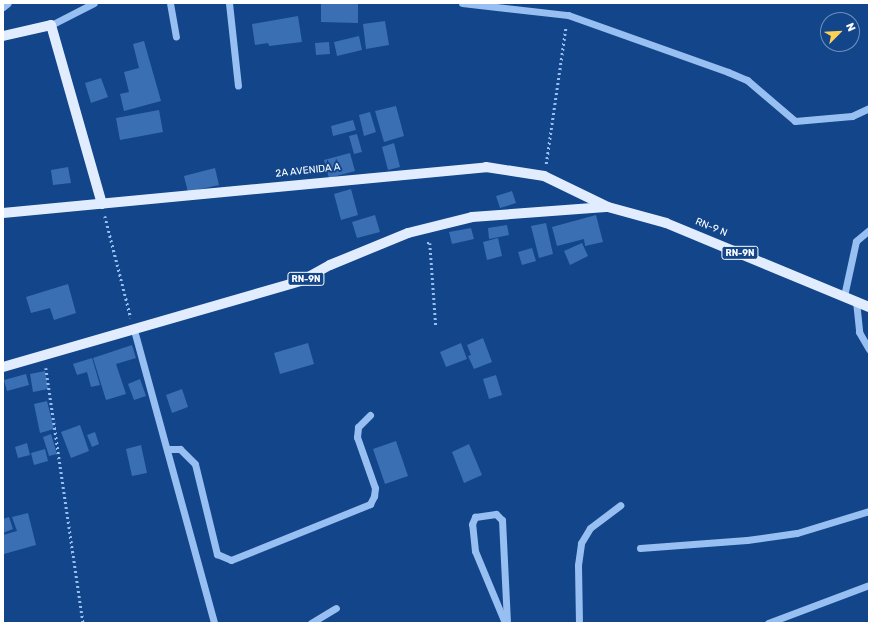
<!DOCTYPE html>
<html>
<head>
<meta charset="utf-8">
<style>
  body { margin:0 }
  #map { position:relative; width:872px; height:626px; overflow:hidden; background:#12458a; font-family:Rubik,sans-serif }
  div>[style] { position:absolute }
  .building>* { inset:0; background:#3a70b3 }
  .path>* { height:2.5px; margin-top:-1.25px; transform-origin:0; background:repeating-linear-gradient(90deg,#98bff1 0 2px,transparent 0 5px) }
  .minor>* { height:7px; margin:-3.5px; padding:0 3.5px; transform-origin:3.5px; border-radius:3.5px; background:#98bff1 }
  .major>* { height:10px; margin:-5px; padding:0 5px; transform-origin:5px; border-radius:5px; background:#e1edff }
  span { translate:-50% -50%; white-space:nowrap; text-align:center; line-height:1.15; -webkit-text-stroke:4px #12458a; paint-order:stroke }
  .shield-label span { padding:1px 3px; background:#12458a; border:1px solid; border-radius:3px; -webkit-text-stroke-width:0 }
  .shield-label { font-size:9px; color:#fff; font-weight:700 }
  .street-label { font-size:10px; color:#fff }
  .frame { position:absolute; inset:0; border:4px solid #fff; pointer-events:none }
  .north { position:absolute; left:820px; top:12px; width:40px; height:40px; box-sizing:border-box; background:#12458a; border:1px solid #718fb9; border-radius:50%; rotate:66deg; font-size:11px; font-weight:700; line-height:16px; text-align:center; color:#fff }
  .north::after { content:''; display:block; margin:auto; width:14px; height:18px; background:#ffd057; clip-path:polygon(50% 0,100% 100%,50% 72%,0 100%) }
</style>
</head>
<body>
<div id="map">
  <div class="building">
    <i style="clip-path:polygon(321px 3px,358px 3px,358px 23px,321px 22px)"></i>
    <i style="clip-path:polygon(298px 16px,302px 42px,269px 46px,268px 43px,255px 45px,252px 24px)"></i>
    <i style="clip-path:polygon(385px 21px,389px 45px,366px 49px,363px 24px)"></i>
    <i style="clip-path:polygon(359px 36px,362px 50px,337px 56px,334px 42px)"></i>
    <i style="clip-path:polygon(144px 41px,161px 101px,124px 111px,120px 94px,129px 92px,124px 72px,139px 68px,133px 44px)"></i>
    <i style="clip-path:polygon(329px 42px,330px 54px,316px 55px,315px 43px)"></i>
    <i style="clip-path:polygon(101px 78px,108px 97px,91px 103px,85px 83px)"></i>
    <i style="clip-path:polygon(396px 106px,404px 136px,384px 142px,375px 111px)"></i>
    <i style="clip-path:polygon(159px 110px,163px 132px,120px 140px,116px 118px)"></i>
    <i style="clip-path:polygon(370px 112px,376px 132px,364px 136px,359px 115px)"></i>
    <i style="clip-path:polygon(353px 120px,356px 130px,333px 136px,331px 126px)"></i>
    <i style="clip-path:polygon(357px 134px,362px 152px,354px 154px,349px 136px)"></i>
    <i style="clip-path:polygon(394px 143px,400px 167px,388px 170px,382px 147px)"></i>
    <i style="clip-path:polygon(350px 153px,355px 171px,329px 178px,324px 160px)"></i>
    <i style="clip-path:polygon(68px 167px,71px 183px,53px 185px,51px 170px)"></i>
    <i style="clip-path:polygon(215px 168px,219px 185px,188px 192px,184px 176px)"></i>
    <i style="clip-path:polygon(351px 189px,358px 215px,341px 220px,334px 194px)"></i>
    <i style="clip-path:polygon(512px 191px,516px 203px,500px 208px,496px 196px)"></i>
    <i style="clip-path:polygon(375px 215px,380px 232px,357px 238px,352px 222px)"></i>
    <i style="clip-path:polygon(596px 215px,603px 242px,585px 246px,584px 239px,557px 246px,552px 227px)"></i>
    <i style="clip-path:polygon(546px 223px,553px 254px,539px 258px,531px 226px)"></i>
    <i style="clip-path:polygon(507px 225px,509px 235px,489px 239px,488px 228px)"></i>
    <i style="clip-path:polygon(471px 228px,474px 239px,452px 244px,449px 232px)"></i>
    <i style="clip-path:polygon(498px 238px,502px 256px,487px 260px,483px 242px)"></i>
    <i style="clip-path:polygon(582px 243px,588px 256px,570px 265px,564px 251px)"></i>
    <i style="clip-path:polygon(532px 248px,536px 261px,522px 265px,518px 252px)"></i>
    <i style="clip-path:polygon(68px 284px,76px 313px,54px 320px,50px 308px,31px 313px,26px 297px)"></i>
    <i style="clip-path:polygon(483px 338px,492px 362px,474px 369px,468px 356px,471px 355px,467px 345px)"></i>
    <i style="clip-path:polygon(308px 343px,314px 364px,280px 374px,274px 353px)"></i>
    <i style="clip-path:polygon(461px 343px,467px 359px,446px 367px,440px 352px)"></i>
    <i style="clip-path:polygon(132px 345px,136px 358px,116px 364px,126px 394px,106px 400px,93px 358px)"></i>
    <i style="clip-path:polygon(92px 358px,100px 385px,91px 387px,87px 372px,77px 375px,73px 364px)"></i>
    <i style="clip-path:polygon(45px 371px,48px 389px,33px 392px,30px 374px)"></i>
    <i style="clip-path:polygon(26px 374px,29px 385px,7px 391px,4px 380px)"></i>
    <i style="clip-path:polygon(496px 375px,502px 395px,489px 399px,483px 379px)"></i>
    <i style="clip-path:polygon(140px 379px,146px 396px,134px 400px,128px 384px)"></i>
    <i style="clip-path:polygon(182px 389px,188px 407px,172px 413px,166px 395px)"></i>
    <i style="clip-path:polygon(47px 401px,54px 429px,40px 433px,34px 404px)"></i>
    <i style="clip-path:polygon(80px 425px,89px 451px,71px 458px,61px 432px)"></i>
    <i style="clip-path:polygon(95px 432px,99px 444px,92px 447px,87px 435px)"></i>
    <i style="clip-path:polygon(51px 434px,57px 454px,49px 456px,43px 437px)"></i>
    <i style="clip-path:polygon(396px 441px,408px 476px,385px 484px,373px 449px)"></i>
    <i style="clip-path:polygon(27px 443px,30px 455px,18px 458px,15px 447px)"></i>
    <i style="clip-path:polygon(469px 444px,482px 475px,464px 483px,452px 452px)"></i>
    <i style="clip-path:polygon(141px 445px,147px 473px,132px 476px,126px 449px)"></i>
    <i style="clip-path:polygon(45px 449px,48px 461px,34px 465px,31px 453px)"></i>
    <i style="clip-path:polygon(28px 513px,36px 545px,4px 554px,3px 535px,17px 531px,12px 517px)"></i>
    <i style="clip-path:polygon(9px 517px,13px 529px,3px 533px,3px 519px)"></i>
  </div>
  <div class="path">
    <i style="left:546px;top:164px;width:139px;rotate:-81.8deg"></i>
    <i style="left:105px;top:216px;width:105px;rotate:75.7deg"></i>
    <i style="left:427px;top:243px;width:3px"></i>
    <i style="left:430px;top:243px;width:84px;rotate:85.9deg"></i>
    <i style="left:46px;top:368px;width:258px;rotate:81.7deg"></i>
  </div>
  <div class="minor">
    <i style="left:170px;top:3px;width:34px;rotate:80deg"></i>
    <i style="left:229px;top:3px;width:83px;rotate:83.8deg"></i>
    <i style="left:462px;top:3px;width:107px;rotate:6.5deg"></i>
    <i style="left:568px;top:15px;width:170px;rotate:19.6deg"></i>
    <i style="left:728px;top:72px;width:21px;rotate:23deg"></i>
    <i style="left:747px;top:80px;width:63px;rotate:40.5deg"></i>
    <i style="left:795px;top:121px;width:57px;rotate:-5deg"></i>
    <i style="left:852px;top:116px;width:19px;rotate:-25deg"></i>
    <i style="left:3px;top:7px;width:6px;rotate:-39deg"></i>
    <i style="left:51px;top:25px;width:48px;rotate:-27.1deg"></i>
    <i style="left:844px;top:296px;width:56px;rotate:-77.7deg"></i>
    <i style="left:856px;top:241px;width:17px;rotate:-40deg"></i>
    <i style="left:856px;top:301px;width:31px;rotate:84deg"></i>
    <i style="left:859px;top:332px;width:20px;rotate:60deg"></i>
    <i style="left:134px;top:330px;width:304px;rotate:74.7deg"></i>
    <i style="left:167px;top:449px;width:13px"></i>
    <i style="left:180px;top:449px;width:21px;rotate:45deg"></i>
    <i style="left:195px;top:464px;width:93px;rotate:76.3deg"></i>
    <i style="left:217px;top:554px;width:15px;rotate:23deg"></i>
    <i style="left:231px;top:560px;width:150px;rotate:-21.9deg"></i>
    <i style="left:370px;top:504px;width:9px;rotate:-63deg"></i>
    <i style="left:374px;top:496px;width:8px;rotate:-83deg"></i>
    <i style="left:375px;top:488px;width:54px;rotate:-109.4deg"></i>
    <i style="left:357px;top:437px;width:10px;rotate:-84deg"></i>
    <i style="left:358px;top:427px;width:17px;rotate:-45deg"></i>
    <i style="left:640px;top:548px;width:107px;rotate:-4.3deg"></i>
    <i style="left:747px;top:540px;width:50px;rotate:-8deg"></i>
    <i style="left:797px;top:533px;width:75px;rotate:-17deg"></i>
    <i style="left:311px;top:623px;width:29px;rotate:-31deg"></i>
    <i style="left:505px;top:623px;width:78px;rotate:-112.6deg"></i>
    <i style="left:475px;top:551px;width:27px;rotate:-96deg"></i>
    <i style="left:472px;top:524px;width:8px;rotate:-67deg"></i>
    <i style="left:475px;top:517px;width:21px;rotate:-8deg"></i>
    <i style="left:496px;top:514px;width:8px;rotate:45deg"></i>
    <i style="left:502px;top:520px;width:103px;rotate:87.2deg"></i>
    <i style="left:579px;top:623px;width:58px;rotate:-91deg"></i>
    <i style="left:578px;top:565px;width:22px;rotate:-82deg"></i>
    <i style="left:581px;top:543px;width:17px;rotate:-59deg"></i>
    <i style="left:590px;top:528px;width:38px;rotate:-37deg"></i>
    <i style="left:768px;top:623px;width:108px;rotate:-20.6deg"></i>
  </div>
  <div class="major">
    <i style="left:3px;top:36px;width:49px;rotate:-12.9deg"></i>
    <i style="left:51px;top:25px;width:186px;rotate:74.1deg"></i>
    <i style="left:3px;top:213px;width:485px;rotate:-5.4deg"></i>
    <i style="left:486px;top:167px;width:59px;rotate:8.8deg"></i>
    <i style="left:544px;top:176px;width:71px;rotate:25.8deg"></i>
    <i style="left:608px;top:207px;width:60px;rotate:15.4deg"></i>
    <i style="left:666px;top:223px;width:220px;rotate:22.5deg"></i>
    <i style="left:3px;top:367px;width:310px;rotate:-16.1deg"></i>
    <i style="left:301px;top:281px;width:33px;rotate:-29deg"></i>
    <i style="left:330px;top:265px;width:84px;rotate:-22.3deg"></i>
    <i style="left:408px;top:233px;width:66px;rotate:-14deg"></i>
    <i style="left:472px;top:217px;width:134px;rotate:-4.3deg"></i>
  </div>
  <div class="shield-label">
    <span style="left:740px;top:253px">RN-9N</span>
    <span style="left:306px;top:279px">RN-9N</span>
  </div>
  <div class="street-label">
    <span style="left:308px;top:171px;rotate:-6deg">2A AVENIDA A</span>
    <span style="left:711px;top:228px;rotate:22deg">RN-9 N</span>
  </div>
  <div class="frame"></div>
  <div class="north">N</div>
</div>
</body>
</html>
